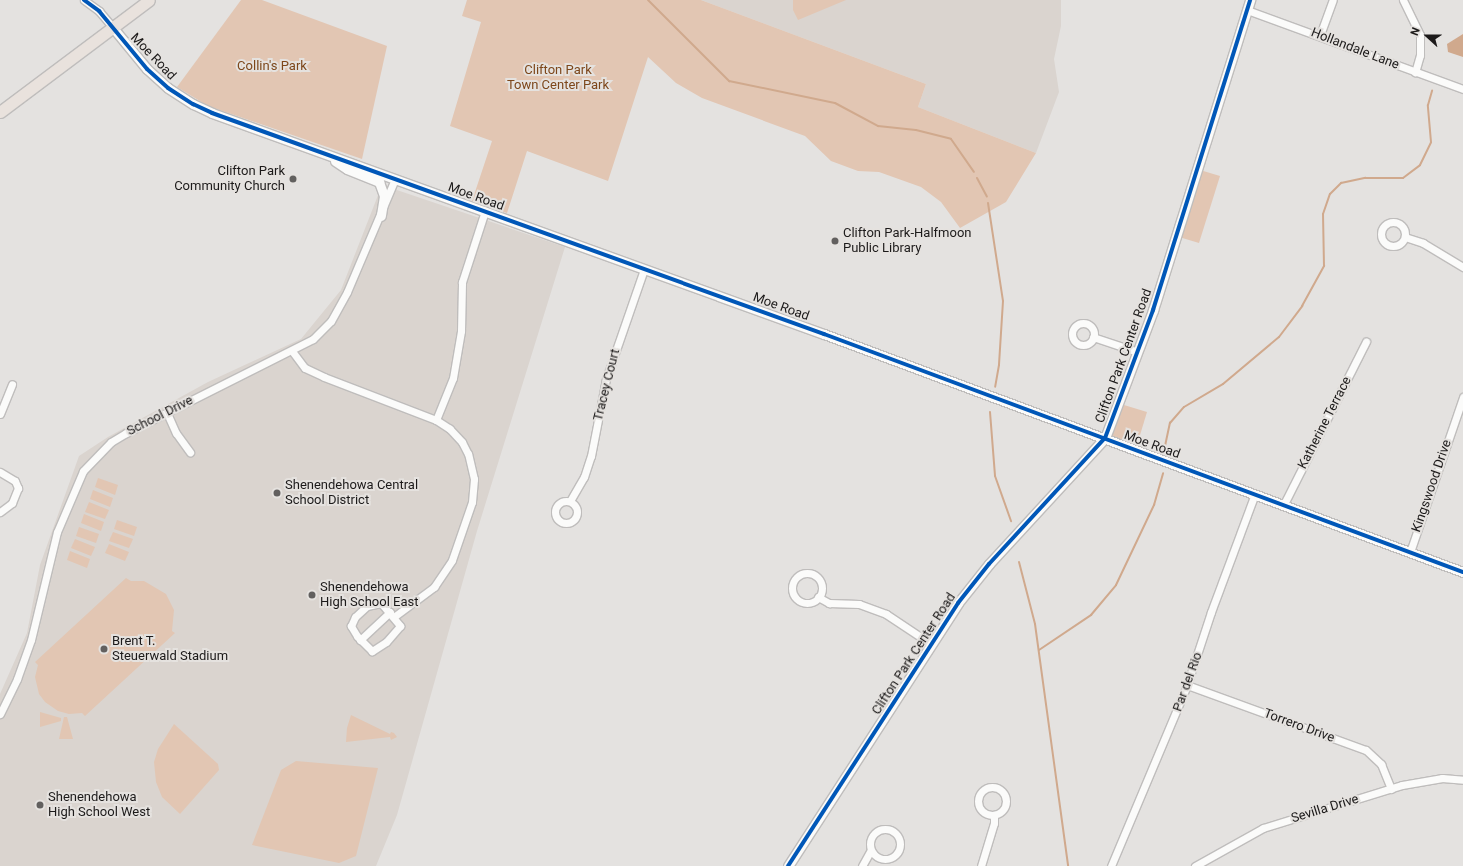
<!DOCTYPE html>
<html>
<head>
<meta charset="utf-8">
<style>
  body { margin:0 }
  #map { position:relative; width:1463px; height:866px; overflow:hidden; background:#e4e2e0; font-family:Roboto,sans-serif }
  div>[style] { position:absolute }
  .built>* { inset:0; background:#dad4cf }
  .green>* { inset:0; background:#e2c6b3 }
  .water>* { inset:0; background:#d0a98d }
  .stream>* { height:2px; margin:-1px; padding:0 1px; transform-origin:1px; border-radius:1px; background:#d0a98d }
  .roads { filter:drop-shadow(1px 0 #bfbdbc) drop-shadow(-1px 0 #bfbdbc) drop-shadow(0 1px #bfbdbc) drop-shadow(0 -1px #bfbdbc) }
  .minor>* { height:7px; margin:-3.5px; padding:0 3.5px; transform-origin:3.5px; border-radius:3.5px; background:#fbfbfa }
  .minor>.ring { margin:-3.5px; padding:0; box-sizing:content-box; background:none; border:7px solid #fbfbfa; border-radius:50% }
  .tertiary>* { height:9px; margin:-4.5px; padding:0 4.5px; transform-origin:4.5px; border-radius:4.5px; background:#fbfbfa }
  .primary>* { height:11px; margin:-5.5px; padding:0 5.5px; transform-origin:5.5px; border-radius:5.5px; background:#e9e2dd }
  .cycleway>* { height:4px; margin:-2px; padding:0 2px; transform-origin:2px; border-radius:2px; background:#0057b8 }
  .dots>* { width:11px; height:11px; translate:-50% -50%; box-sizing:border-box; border:2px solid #e5e2df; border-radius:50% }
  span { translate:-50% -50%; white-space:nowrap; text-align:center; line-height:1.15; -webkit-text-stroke:4px #e5e2df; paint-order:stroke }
  .street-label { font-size:13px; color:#1c1a1a }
  .park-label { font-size:13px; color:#7d471b }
  .poi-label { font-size:13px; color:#1c1a1a }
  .right { translate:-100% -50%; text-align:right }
  .left { translate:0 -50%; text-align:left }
  .north { position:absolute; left:1407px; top:16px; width:40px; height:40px; -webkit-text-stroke:3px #e5e2df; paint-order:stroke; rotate:291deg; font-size:11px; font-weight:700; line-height:16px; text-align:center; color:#1c1a1a }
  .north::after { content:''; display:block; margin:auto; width:14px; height:18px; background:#1c1a1a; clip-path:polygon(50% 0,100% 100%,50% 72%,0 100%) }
</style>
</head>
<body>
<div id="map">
  <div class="built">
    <i style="clip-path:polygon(701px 0,1061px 0,1061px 26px,1054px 59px,1059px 92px,1036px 153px,918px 107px,926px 84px)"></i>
    <i style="clip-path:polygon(382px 185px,565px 247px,477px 531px,397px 815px,376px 866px,0 866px,0 694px,27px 633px,40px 565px,79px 456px,108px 437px,208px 382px,301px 339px,341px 290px)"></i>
  </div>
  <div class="green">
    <i style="clip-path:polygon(241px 0,262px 0,387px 46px,362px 159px,208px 106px,177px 87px)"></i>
    <i style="clip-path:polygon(467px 0,701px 0,926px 84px,918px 107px,1036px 153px,1006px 202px,960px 228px,941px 202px,921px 187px,879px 172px,858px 171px,831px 161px,805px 136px,702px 98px,676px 83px,648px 57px,608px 181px,527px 151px,507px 213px,472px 201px,492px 141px,450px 126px,481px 22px,462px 16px)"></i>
    <i style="clip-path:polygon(793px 0,846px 0,798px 20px,793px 10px)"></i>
    <i style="clip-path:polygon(1200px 170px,1220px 176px,1199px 243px,1179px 237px)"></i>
    <i style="clip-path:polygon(1124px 405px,1147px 412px,1137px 445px,1111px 436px)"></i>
    <i style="clip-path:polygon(98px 478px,118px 485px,115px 495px,95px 487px)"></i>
    <i style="clip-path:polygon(93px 490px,113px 498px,110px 507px,90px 499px)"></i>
    <i style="clip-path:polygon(89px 502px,109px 510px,105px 519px,85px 512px)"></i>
    <i style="clip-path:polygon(84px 514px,104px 522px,101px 531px,81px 523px)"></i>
    <i style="clip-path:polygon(117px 520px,137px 527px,134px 536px,114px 529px)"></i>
    <i style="clip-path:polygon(79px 527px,99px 534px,96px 543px,76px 536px)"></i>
    <i style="clip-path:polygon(113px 532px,133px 539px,129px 548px,109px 541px)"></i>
    <i style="clip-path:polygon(75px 539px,95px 547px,91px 556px,71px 548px)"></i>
    <i style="clip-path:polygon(109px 544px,129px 552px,125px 561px,105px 553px)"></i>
    <i style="clip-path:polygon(70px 551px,90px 559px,87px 568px,67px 560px)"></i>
    <i style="clip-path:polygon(126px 578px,131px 581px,144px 581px,166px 594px,174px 610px,172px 631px,175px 633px,85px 716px,82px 713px,69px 714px,58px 711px,45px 702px,39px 694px,35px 677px,38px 665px,35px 662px)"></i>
    <i style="clip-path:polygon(40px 712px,61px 718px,61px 721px,40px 727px)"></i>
    <i style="clip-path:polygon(351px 715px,390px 734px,391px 732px,394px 733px,397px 737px,391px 740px,390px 737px,346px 742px,347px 728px)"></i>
    <i style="clip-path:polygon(64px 717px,67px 717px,73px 739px,59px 739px)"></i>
    <i style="clip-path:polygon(174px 724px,218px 764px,219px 770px,180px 814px,162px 797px,156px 782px,154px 762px,158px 749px)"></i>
    <i style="clip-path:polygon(296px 761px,378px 768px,356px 856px,339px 863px,252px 845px,281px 770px)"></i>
  </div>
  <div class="water">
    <i style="clip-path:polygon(1463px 34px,1463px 57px,1448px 52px,1447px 44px)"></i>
  </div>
  <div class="stream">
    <i style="left:648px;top:0;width:115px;rotate:45deg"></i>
    <i style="left:729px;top:81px;width:108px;rotate:11.7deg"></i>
    <i style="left:835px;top:103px;width:49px;rotate:28.1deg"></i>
    <i style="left:878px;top:126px;width:38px;rotate:6deg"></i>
    <i style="left:916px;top:130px;width:36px;rotate:14deg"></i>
    <i style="left:951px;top:139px;width:40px;rotate:55.1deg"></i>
    <i style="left:977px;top:178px;width:21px;rotate:62deg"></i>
    <i style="left:988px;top:203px;width:99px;rotate:81.3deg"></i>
    <i style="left:1003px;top:301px;width:64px;rotate:93.6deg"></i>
    <i style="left:999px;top:365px;width:22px;rotate:100deg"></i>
    <i style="left:990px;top:412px;width:64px;rotate:85.5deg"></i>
    <i style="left:995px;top:476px;width:48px;rotate:70.4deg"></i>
    <i style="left:1165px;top:446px;width:24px;rotate:-78deg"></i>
    <i style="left:1170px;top:423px;width:21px;rotate:-49deg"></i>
    <i style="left:1184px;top:407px;width:45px;rotate:-30.5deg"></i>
    <i style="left:1223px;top:384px;width:73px;rotate:-40deg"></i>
    <i style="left:1279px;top:337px;width:39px;rotate:-53deg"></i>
    <i style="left:1302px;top:306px;width:46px;rotate:-61.2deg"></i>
    <i style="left:1324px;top:266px;width:52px;rotate:-91.1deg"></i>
    <i style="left:1323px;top:214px;width:21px;rotate:-71deg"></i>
    <i style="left:1330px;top:194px;width:16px;rotate:-45deg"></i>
    <i style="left:1341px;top:183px;width:25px;rotate:-12deg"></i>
    <i style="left:1365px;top:178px;width:38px"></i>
    <i style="left:1403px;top:178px;width:21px;rotate:-37deg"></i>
    <i style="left:1420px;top:165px;width:25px;rotate:-64deg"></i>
    <i style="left:1431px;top:142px;width:37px;rotate:-95deg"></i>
    <i style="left:1428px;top:105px;width:15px;rotate:-74deg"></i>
    <i style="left:1019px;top:562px;width:64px;rotate:75.5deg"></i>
    <i style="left:1035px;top:624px;width:244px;rotate:82.2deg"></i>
    <i style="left:1039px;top:650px;width:63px;rotate:-33.9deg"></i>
    <i style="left:1091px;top:615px;width:39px;rotate:-50deg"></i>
    <i style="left:1116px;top:585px;width:89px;rotate:-64.6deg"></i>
    <i style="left:1154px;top:505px;width:33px;rotate:-74deg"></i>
  </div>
  <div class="roads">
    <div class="minor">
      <i style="left:84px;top:0;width:19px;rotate:36deg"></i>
      <i style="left:99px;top:11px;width:23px;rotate:50deg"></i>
      <i style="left:1403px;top:0;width:39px;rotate:64deg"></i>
      <i style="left:1420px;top:35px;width:20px;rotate:90deg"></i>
      <i style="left:1420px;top:55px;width:18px;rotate:106deg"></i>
      <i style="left:1247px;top:10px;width:230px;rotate:20.1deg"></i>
      <i style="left:1320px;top:35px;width:37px;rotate:-70deg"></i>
      <i class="ring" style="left:1381px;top:222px;width:17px;height:17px"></i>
      <i style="left:1405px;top:237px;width:19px;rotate:18deg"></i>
      <i style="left:1423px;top:243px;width:47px;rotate:31deg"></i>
      <i class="ring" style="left:1072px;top:323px;width:15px;height:15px"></i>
      <i style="left:1093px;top:337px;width:47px;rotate:18.4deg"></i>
      <i style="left:292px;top:351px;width:21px;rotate:53deg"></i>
      <i style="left:305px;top:368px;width:21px;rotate:25deg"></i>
      <i style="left:324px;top:377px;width:120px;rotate:21deg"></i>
      <i style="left:436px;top:420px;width:45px;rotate:-68deg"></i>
      <i style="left:453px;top:378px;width:48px;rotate:-80.3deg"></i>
      <i style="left:461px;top:331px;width:49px;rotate:-88.8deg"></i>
      <i style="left:462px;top:282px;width:75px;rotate:-72.1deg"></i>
      <i style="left:167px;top:413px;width:22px;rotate:66deg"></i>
      <i style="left:176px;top:433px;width:24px;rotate:54deg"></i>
      <i style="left:0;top:414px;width:32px;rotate:-68deg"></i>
      <i style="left:0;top:472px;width:17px;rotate:31deg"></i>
      <i style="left:15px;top:481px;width:8px;rotate:67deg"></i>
      <i style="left:18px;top:488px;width:16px;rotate:112deg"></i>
      <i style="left:12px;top:503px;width:15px;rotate:143deg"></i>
      <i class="ring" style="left:555px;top:501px;width:15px;height:15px"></i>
      <i style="left:570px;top:501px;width:28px;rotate:-60deg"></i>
      <i style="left:584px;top:477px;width:22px;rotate:-72deg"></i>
      <i style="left:591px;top:456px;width:78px;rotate:-79deg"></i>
      <i style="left:606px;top:379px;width:116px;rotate:-70.9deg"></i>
      <i style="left:1284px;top:504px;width:182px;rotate:-63.2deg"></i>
      <i style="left:1410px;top:552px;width:164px;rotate:-71.1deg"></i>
      <i class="ring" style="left:792px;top:573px;width:23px;height:23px"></i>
      <i style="left:818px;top:597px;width:13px;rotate:29deg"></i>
      <i style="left:829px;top:603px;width:30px;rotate:2deg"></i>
      <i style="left:859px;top:604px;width:29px;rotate:20deg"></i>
      <i style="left:886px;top:614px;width:54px;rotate:33.7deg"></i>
      <i style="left:381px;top:603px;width:30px;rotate:50deg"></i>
      <i style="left:400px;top:626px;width:21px;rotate:131deg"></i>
      <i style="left:386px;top:642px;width:17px;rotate:147deg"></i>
      <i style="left:372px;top:651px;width:21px;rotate:-135deg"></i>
      <i style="left:357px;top:636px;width:12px;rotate:-121deg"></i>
      <i style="left:351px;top:626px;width:10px;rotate:-66deg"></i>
      <i style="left:355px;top:617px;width:16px;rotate:-43deg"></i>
      <i style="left:367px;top:606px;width:14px;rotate:-12deg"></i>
      <i style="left:395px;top:616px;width:49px;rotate:-36.6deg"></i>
      <i style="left:434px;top:587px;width:32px;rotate:-56deg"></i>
      <i style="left:452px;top:560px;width:61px;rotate:-71deg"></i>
      <i style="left:472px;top:502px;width:23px;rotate:-85deg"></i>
      <i style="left:474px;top:479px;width:26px;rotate:-103deg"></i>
      <i style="left:468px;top:454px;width:13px;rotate:-117deg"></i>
      <i style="left:462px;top:442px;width:18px;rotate:-133deg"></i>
      <i style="left:450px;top:429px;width:17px;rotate:-147deg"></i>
      <i style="left:360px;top:640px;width:41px;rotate:-43deg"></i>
      <i style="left:1187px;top:685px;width:190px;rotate:20deg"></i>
      <i style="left:1366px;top:750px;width:21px;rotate:43deg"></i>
      <i style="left:1381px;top:764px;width:27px;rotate:68deg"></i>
      <i style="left:0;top:714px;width:39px;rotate:-64deg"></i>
      <i style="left:17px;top:679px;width:41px;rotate:-70.3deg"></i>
      <i style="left:31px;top:640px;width:111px;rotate:-76.5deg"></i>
      <i style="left:57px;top:532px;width:66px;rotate:-66.9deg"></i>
      <i style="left:83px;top:471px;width:40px;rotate:-46deg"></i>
      <i style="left:111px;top:442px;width:17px;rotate:-31deg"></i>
      <i style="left:126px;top:433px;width:209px;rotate:-26.7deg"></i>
      <i style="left:313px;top:339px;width:25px;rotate:-45deg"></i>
      <i style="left:331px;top:321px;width:33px;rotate:-61deg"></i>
      <i style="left:347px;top:292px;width:123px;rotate:-67deg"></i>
      <i class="ring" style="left:978px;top:787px;width:21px;height:21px"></i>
      <i class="ring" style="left:870px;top:829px;width:23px;height:23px"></i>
      <i style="left:862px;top:866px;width:18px;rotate:-61deg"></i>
      <i style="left:981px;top:866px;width:45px;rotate:-73.2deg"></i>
      <i style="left:994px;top:823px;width:8px;rotate:-90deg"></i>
      <i style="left:1111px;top:866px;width:196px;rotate:-67.2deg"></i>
      <i style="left:1187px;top:685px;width:77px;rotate:-71.8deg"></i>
      <i style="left:1211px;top:612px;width:126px;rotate:-69.6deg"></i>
      <i style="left:1195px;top:866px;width:78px;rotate:-29.2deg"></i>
      <i style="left:1263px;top:828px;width:145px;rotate:-17.2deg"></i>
      <i style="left:1402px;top:785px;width:41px;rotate:-9.9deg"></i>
      <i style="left:1442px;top:778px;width:21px;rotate:5deg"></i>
    </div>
    <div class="tertiary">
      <i style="left:114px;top:29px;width:52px;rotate:50.5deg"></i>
      <i style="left:147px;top:69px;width:28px;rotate:42deg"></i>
      <i style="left:168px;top:88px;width:30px;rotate:33deg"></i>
      <i style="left:193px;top:104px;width:21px;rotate:25deg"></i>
      <i style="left:212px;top:113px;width:651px;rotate:19.86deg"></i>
      <i style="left:824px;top:334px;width:682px;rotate:20.43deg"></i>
      <i style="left:335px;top:161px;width:14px;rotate:34deg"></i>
      <i style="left:347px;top:169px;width:35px;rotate:22deg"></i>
      <i style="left:379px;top:182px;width:15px;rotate:70deg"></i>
      <i style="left:384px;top:196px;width:20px;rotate:99deg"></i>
      <i style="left:788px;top:866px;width:313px;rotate:-57.1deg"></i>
      <i style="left:958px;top:603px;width:50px;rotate:-51.5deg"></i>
      <i style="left:989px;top:564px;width:171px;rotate:-47.4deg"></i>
      <i style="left:1105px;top:438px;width:137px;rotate:-69.4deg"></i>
      <i style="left:1153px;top:310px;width:325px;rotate:-72.6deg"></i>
    </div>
    <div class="primary">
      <i style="left:0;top:112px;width:186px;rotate:-36.9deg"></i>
    </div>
  </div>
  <div class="cycleway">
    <i style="left:84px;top:0;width:19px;rotate:36deg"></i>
    <i style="left:99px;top:11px;width:75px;rotate:50.4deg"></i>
    <i style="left:147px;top:69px;width:28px;rotate:42deg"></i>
    <i style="left:168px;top:88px;width:30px;rotate:33deg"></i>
    <i style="left:193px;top:104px;width:21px;rotate:25deg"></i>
    <i style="left:212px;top:113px;width:651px;rotate:19.86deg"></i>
    <i style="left:824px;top:334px;width:682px;rotate:20.43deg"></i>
    <i style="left:788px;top:866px;width:313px;rotate:-57.1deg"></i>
    <i style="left:958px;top:603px;width:50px;rotate:-51.5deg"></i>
    <i style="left:989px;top:564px;width:171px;rotate:-47.4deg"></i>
    <i style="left:1105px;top:438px;width:137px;rotate:-69.4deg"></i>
    <i style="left:1153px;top:310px;width:325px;rotate:-72.6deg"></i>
  </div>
  <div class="dots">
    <i style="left:293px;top:179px;background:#62605f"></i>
    <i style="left:835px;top:241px;background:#62605f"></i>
    <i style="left:277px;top:493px;background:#62605f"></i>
    <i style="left:312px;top:595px;background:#62605f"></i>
    <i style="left:104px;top:649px;background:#62605f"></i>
    <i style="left:40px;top:805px;background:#62605f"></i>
  </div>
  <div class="street-label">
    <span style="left:1355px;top:49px;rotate:21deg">Hollandale Lane</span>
    <span style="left:153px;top:57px;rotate:46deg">Moe Road</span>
    <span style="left:476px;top:197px;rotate:20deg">Moe Road</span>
    <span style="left:781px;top:307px;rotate:20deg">Moe Road</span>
    <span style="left:1124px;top:356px;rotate:-70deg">Clifton Park Center Road</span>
    <span style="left:607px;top:385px;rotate:-76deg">Tracey Court</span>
    <span style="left:160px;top:416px;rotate:-27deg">School Drive</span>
    <span style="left:1325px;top:423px;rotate:-63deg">Katherine Terrace</span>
    <span style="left:1152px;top:445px;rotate:20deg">Moe Road</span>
    <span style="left:1432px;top:486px;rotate:-71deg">Kingswood Drive</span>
    <span style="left:914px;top:654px;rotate:-57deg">Clifton Park Center Road</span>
    <span style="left:1188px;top:682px;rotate:-70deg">Par del Rio</span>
    <span style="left:1299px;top:726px;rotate:20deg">Torrero Drive</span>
    <span style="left:1325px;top:809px;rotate:-17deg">Sevilla Drive</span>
  </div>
  <div class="park-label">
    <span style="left:272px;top:66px">Collin's Park</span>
    <span style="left:558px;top:78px">Clifton Park<br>Town Center Park</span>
  </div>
  <div class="poi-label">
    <span class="right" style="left:285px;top:179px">Clifton Park<br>Community Church</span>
    <span class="left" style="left:843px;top:241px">Clifton Park-Halfmoon<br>Public Library</span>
    <span class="left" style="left:285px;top:493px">Shenendehowa Central<br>School District</span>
    <span class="left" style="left:320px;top:595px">Shenendehowa<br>High School East</span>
    <span class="left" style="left:112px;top:649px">Brent T.<br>Steuerwald Stadium</span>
    <span class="left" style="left:48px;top:805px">Shenendehowa<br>High School West</span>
  </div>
  <div class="north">N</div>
</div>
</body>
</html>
